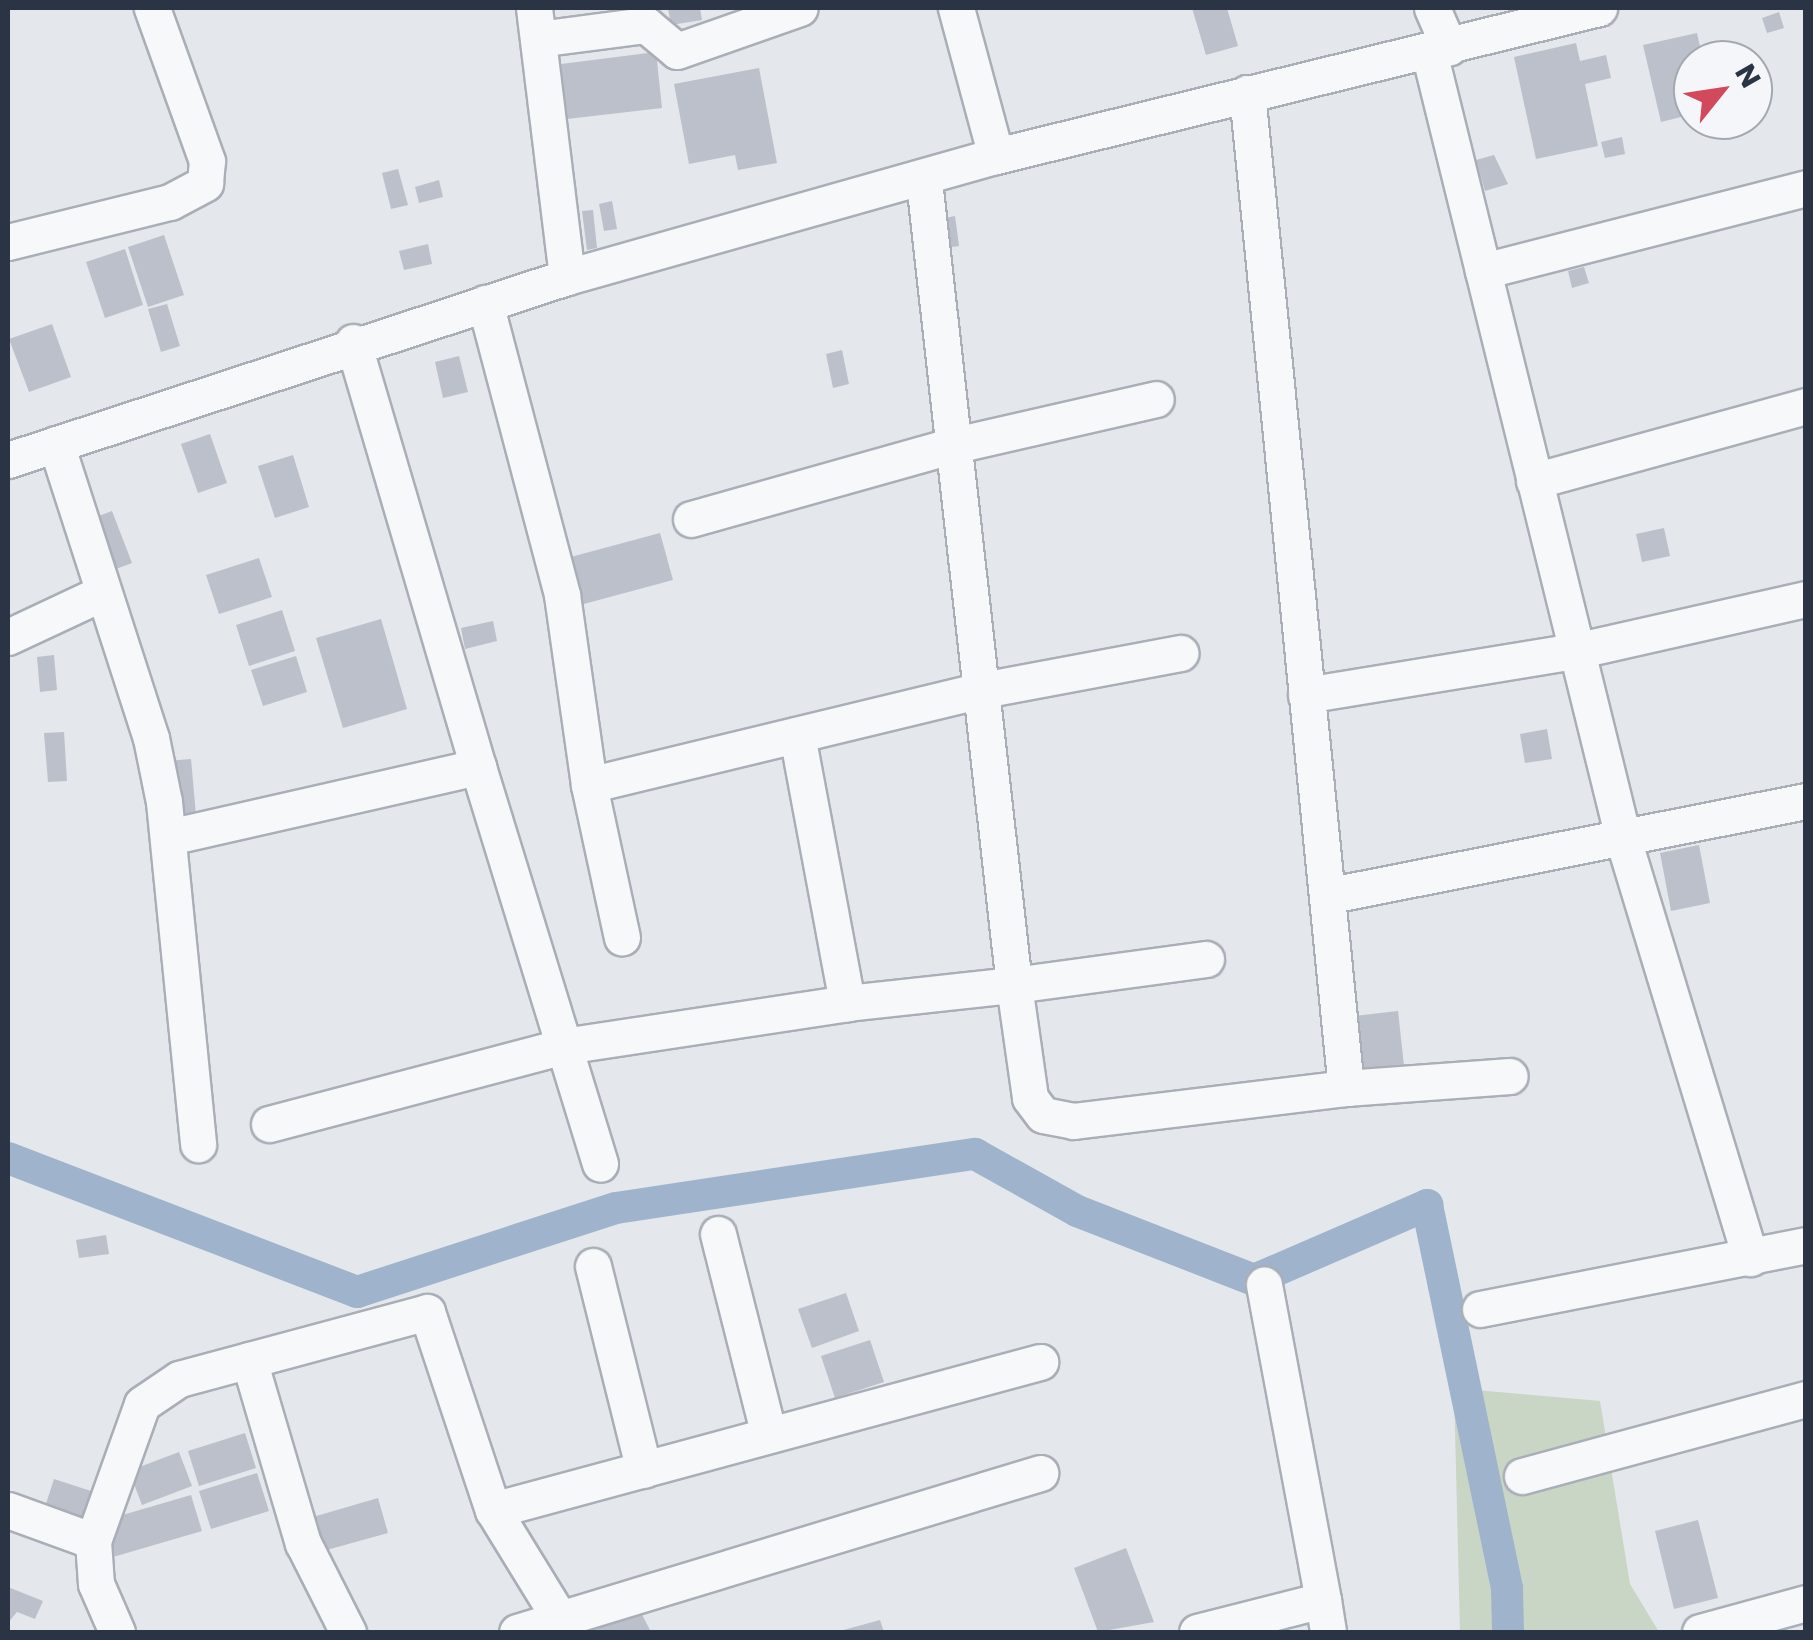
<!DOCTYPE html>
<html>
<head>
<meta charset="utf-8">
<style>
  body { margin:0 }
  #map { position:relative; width:1813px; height:1640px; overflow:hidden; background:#e4e7ec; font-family:Poppins,sans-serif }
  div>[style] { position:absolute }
  .green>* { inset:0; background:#c9d6c5 }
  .canal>* { height:32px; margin:-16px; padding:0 16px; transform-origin:16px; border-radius:16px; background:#9fb4cc }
  .building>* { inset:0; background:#bbc0ca }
  .roads { filter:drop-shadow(2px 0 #a9aeb7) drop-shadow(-2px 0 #a9aeb7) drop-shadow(0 2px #a9aeb7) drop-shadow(0 -2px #a9aeb7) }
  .street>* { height:35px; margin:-17.5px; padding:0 17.5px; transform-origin:17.5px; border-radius:17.5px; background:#f7f8fa }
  span { translate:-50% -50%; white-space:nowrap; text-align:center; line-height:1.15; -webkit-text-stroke:8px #f4f6f9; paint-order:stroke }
  .frame { position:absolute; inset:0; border:10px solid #2b3445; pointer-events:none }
  .north { position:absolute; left:1673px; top:40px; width:100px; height:100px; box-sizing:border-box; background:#f4f6f9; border:2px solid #a4a8b1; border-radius:50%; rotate:60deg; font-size:28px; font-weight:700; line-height:40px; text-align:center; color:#2b3445 }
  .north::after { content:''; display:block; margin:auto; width:35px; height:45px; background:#d1495b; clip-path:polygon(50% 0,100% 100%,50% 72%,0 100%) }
</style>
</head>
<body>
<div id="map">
  <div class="green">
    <i style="clip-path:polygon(1454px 1388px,1600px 1401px,1630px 1584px,1659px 1632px,1460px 1632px)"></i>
  </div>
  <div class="canal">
    <i style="left:8px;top:1158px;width:374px;rotate:21deg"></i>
    <i style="left:357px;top:1292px;width:272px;rotate:-18deg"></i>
    <i style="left:616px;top:1208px;width:363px;rotate:-8.6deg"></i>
    <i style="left:975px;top:1154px;width:117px;rotate:29.2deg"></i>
    <i style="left:1077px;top:1211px;width:190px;rotate:21.3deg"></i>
    <i style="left:1254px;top:1280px;width:189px;rotate:-23.4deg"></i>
    <i style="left:1427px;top:1205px;width:391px;rotate:78.2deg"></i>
    <i style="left:1507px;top:1588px;width:44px;rotate:88.7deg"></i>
  </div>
  <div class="building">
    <i style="clip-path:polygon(668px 8px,700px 8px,702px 20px,671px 25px)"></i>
    <i style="clip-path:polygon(1192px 8px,1227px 8px,1238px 46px,1206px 55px)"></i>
    <i style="clip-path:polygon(1779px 12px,1784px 28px,1767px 33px,1762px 18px)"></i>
    <i style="clip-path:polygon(1697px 33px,1703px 60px,1693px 60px,1693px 114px,1661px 122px,1643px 45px)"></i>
    <i style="clip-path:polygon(1576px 43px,1580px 61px,1606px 55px,1611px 78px,1585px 84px,1598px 146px,1536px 159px,1514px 57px)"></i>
    <i style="clip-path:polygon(656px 52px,662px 108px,567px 119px,561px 64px)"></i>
    <i style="clip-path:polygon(759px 68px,777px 163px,738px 170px,735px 155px,689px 164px,674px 84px)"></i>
    <i style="clip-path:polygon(1622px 137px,1625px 154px,1605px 158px,1601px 142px)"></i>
    <i style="clip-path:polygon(1494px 155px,1508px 184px,1485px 191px,1476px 160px)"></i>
    <i style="clip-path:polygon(398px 169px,408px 205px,391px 209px,382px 173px)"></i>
    <i style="clip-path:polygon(439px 180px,443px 197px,419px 203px,415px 187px)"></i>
    <i style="clip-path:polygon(612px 201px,617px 229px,604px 231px,599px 204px)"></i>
    <i style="clip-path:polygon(593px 210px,597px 248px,587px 250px,582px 211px)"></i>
    <i style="clip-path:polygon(955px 216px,959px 246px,944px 248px,939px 219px)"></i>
    <i style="clip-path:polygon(164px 235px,184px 295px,148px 307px,128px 247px)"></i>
    <i style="clip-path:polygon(428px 244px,432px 264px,404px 270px,399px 251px)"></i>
    <i style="clip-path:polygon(125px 249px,143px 305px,105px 318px,86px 262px)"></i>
    <i style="clip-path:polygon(1584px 267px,1589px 283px,1572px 288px,1568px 271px)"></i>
    <i style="clip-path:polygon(167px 304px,180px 346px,161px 352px,148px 309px)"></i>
    <i style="clip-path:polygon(52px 324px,71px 377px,29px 392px,9px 339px)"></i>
    <i style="clip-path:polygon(842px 350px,849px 384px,833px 388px,826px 354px)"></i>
    <i style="clip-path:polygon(459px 356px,468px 392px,443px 398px,435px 362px)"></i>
    <i style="clip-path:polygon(210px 434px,227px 483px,198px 493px,181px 444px)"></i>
    <i style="clip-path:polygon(293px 455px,309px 507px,275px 518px,258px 466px)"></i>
    <i style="clip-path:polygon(112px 511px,132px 563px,108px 572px,88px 520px)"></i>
    <i style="clip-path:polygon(1664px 528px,1670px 556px,1642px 562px,1636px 534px)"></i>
    <i style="clip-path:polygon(660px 533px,673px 580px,580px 605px,567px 558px)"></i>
    <i style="clip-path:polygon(259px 558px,272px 597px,219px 614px,206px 575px)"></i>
    <i style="clip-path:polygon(282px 610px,295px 651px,249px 666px,236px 625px)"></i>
    <i style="clip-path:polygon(381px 619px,407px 709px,343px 728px,316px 638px)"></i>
    <i style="clip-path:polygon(493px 621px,497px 641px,465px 649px,461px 628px)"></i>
    <i style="clip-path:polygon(54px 655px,57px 690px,40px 692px,37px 657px)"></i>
    <i style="clip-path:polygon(296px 656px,307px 692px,263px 706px,251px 670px)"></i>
    <i style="clip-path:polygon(1547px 729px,1552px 759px,1525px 763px,1520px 734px)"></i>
    <i style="clip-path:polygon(64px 732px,67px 781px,48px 782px,44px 733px)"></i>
    <i style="clip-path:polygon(191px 759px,196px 815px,173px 817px,167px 761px)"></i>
    <i style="clip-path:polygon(1699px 845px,1710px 903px,1671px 911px,1660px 853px)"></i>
    <i style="clip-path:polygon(1398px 1011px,1404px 1066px,1359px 1070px,1354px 1016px)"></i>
    <i style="clip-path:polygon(106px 1235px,109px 1254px,79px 1258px,76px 1240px)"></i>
    <i style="clip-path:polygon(846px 1293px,859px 1331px,812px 1348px,798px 1309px)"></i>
    <i style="clip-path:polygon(870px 1340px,884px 1382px,835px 1398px,821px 1356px)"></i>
    <i style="clip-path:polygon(245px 1433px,256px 1468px,199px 1486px,188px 1451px)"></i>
    <i style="clip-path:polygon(179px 1452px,192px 1486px,142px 1505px,129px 1471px)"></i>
    <i style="clip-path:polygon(257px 1473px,269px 1511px,211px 1529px,199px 1491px)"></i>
    <i style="clip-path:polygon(54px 1479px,94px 1492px,83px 1527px,43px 1513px)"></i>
    <i style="clip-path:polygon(191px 1495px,202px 1531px,113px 1557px,102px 1521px)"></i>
    <i style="clip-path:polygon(378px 1498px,388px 1533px,323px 1551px,313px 1517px)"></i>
    <i style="clip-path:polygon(1698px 1520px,1718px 1598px,1674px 1609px,1655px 1531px)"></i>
    <i style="clip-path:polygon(1126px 1548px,1154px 1622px,1098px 1632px,1074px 1568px)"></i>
    <i style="clip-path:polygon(8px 1587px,43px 1601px,35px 1619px,17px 1612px,8px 1623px)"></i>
    <i style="clip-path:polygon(634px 1599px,651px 1632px,597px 1632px,591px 1622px)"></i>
    <i style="clip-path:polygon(880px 1620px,884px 1632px,840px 1632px,840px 1631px)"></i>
  </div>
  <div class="roads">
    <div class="street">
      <i style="left:534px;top:8px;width:271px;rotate:83deg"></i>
      <i style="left:956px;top:8px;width:153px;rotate:74.9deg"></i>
      <i style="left:1432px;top:8px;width:43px;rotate:66.4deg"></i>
      <i style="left:538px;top:39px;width:109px;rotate:-7.4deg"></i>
      <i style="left:646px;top:25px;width:40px;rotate:40deg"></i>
      <i style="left:677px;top:51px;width:130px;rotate:-19.3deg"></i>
      <i style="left:1429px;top:52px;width:814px;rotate:76.13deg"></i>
      <i style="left:1624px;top:842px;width:435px;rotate:73.1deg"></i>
      <i style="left:1247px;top:93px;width:1000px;rotate:84.32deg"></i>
      <i style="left:1346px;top:1088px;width:164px;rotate:-4.2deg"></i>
      <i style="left:8px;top:242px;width:167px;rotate:-13.9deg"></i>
      <i style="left:170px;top:202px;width:40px;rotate:-28deg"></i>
      <i style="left:205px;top:183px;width:22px;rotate:-85deg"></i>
      <i style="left:207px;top:161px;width:163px;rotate:-109.8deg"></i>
      <i style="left:1483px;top:271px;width:333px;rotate:-14.4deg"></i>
      <i style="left:485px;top:303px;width:302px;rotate:75.2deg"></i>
      <i style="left:562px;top:595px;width:192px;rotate:81.9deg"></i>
      <i style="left:589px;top:785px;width:156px;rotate:77.8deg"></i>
      <i style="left:56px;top:444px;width:309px;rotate:72.1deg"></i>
      <i style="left:151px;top:738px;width:65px;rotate:78.5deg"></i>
      <i style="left:164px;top:802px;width:344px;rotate:84.3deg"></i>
      <i style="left:8px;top:460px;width:588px;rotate:-18.13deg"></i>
      <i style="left:567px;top:277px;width:446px;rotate:-15.8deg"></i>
      <i style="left:996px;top:156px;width:621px;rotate:-13.79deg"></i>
      <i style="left:1534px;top:481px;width:282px;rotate:-15.4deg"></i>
      <i style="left:691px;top:519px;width:270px;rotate:-15.7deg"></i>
      <i style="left:951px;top:446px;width:210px;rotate:-12.9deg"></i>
      <i style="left:8px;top:637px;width:104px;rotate:-25.1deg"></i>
      <i style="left:1306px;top:695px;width:273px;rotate:-9.3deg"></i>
      <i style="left:1575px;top:651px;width:237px;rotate:-12.7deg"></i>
      <i style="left:797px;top:735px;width:273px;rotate:79.4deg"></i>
      <i style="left:478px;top:767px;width:415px;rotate:72.9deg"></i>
      <i style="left:589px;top:785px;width:399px;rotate:-13.6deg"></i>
      <i style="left:977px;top:691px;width:207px;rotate:-10.6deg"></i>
      <i style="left:169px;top:837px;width:317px;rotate:-12.8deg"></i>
      <i style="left:478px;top:767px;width:443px;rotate:-106.4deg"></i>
      <i style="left:1331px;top:895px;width:484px;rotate:-11.2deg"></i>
      <i style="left:1206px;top:959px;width:194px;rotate:172.3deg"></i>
      <i style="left:1014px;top:985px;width:114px;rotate:81.9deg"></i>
      <i style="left:1030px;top:1098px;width:21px;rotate:53deg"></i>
      <i style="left:1043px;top:1115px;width:31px;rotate:11deg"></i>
      <i style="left:1073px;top:1121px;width:275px;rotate:-6.9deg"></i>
      <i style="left:269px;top:1124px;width:305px;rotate:-14.8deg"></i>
      <i style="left:564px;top:1046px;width:286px;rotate:-8.6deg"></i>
      <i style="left:847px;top:1003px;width:168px;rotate:-6.2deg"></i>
      <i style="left:1014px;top:985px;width:809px;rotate:-96.39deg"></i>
      <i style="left:718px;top:1234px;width:207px;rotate:75.8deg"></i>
      <i style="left:593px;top:1266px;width:210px;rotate:76deg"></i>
      <i style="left:1480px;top:1309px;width:332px;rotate:-11.1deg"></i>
      <i style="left:249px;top:1360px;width:191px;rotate:73.6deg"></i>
      <i style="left:303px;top:1543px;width:100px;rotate:63.2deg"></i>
      <i style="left:1522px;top:1476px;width:294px;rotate:-15.2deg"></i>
      <i style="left:8px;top:1510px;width:90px;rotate:20deg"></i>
      <i style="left:1323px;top:1600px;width:32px;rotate:81deg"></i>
      <i style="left:117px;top:1632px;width:52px;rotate:-113.6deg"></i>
      <i style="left:96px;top:1584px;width:43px;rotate:-94deg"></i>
      <i style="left:93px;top:1541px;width:145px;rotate:-70.3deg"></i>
      <i style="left:142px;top:1404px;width:45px;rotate:-34deg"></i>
      <i style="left:179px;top:1379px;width:257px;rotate:-15.1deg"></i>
      <i style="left:427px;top:1312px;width:209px;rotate:71.6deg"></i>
      <i style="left:517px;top:1632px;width:547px;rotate:-16.91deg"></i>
      <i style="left:568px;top:1632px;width:143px;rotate:-121.6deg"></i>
      <i style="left:493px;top:1510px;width:567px;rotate:-15.14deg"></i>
      <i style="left:1197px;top:1632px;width:130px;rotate:-14.3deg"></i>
      <i style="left:1323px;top:1600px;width:321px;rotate:-100.6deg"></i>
      <i style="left:1700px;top:1632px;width:110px;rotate:-15.3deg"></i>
    </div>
  </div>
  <div class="frame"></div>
  <div class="north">N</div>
</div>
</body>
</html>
